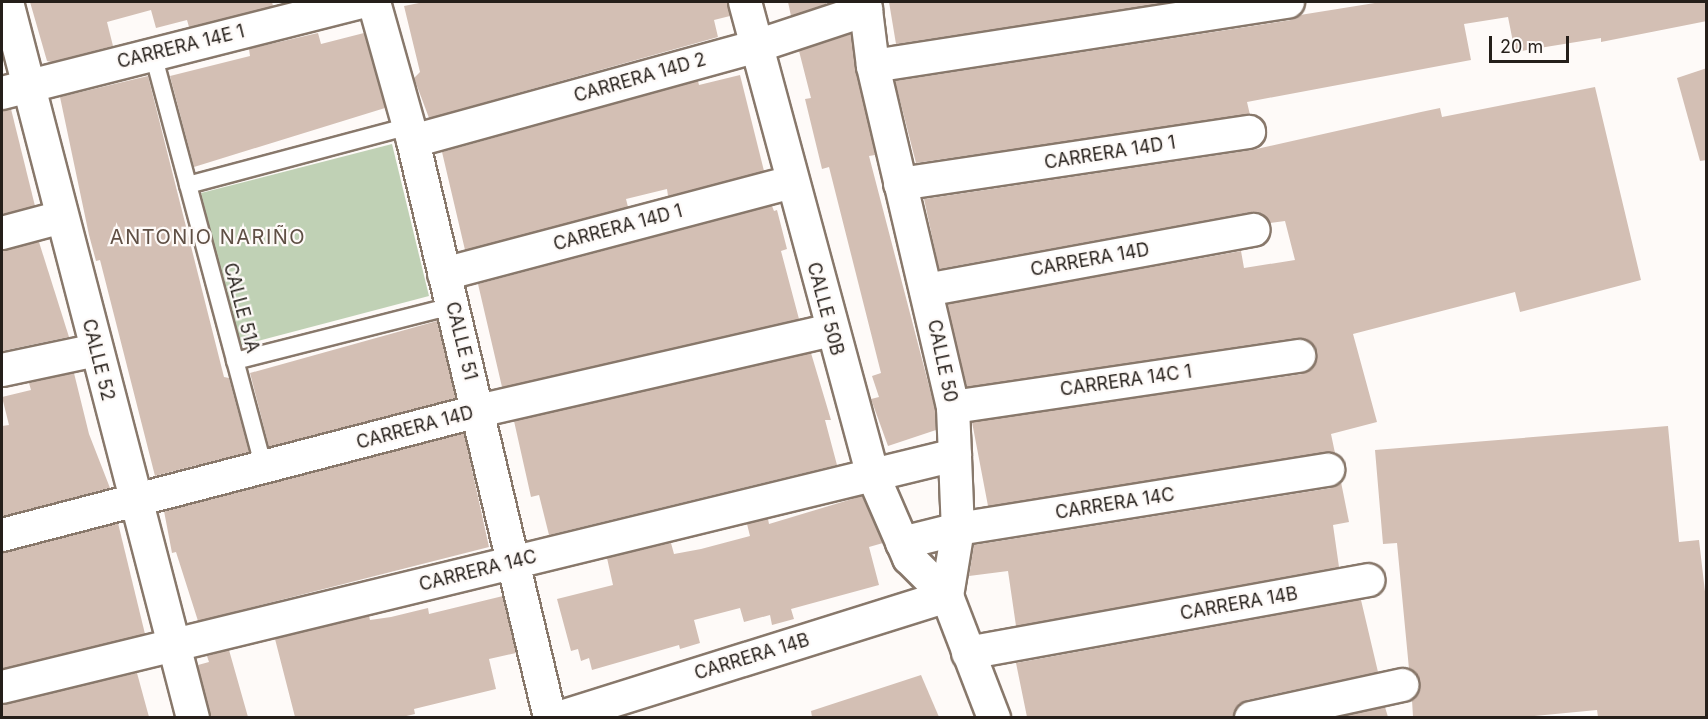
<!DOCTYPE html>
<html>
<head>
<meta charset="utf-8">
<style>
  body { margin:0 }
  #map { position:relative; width:1708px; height:719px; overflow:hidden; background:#fefaf8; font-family:Inter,sans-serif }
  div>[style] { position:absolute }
  .green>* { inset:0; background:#c0d1b5 }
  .building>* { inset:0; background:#d3bfb4 }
  .roads { filter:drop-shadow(2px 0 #88786b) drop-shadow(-2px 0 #88786b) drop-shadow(0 2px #88786b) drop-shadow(0 -2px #88786b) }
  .service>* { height:16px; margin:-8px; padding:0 8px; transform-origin:8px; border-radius:8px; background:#fff }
  .minor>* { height:32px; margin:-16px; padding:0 16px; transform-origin:16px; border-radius:16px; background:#fff }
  span { translate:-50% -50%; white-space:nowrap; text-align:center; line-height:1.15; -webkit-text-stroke:4.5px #fefaf8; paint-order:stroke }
  .street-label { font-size:18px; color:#251f1a }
  .neighbourhood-label { font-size:20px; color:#5f4f44; letter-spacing:1.5px }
  .frame { position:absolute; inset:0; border:3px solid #251f1a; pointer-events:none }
  .scale { position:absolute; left:1489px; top:36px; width:80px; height:27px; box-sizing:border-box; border:3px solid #251f1a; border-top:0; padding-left:8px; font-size:18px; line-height:21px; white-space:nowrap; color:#251f1a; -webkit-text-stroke:4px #fefaf8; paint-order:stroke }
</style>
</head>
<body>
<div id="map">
  <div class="green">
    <i style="clip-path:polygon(392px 144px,429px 296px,239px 346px,201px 193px)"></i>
  </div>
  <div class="building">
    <i style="clip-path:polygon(30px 2px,272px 2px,273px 6px,189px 27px,187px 20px,156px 28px,151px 10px,107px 22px,113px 46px,51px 62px,47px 61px)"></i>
    <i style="clip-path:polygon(424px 2px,728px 2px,730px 16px,714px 20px,718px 37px,429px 118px,414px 78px,420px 72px,404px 6px)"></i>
    <i style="clip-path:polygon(788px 2px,826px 2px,826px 4px,791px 16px)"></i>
    <i style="clip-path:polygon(889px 2px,1173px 2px,896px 44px)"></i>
    <i style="clip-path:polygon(1381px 2px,1707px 2px,1707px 21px,1601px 42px,1601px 38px,1515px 52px,1508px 17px,1464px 24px,1471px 60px,1247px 102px,1250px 115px,916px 163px,895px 81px,1291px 20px,1300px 15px)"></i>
    <i style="clip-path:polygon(318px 33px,321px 44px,364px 33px,385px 108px,194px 167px,170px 76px,250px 56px,249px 49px)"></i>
    <i style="clip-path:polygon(851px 34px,875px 155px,869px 156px,935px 409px,936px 430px,888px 446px,871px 399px,879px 397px,872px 376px,881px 373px,829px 167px,822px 169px,805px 99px,811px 98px,799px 51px)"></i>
    <i style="clip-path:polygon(1707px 68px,1707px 160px,1700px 161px,1677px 78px)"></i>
    <i style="clip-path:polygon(740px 75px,764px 171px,668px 196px,667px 189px,626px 199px,628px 207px,465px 250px,442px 152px,698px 81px,699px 85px)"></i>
    <i style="clip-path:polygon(148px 76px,224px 377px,229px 378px,249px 452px,155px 476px,100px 260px,96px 261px,89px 235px,60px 97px)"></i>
    <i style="clip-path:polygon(1595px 87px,1641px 280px,1520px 312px,1515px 292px,1353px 334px,1377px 422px,1331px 434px,1335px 453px,988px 506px,972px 422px,1302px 374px,1315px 363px,1317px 353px,1306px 340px,1296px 338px,967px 387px,947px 304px,1241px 251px,1244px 268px,1295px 260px,1285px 221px,1270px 223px,1261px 213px,1251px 212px,939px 269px,924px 199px,1252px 150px,1421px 112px,1440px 108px,1442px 117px)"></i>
    <i style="clip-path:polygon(11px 109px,35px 206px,2px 214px,2px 110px)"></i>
    <i style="clip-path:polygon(772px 206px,774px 211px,777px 210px,787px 249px,781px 251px,799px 319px,502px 387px,478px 284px)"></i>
    <i style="clip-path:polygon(39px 242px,69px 337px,2px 351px,2px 250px)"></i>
    <i style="clip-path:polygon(437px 321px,456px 398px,269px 447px,250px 373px)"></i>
    <i style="clip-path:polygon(811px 353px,831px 420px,825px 420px,837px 465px,549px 535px,539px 495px,531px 497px,514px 421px)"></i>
    <i style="clip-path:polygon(74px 373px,89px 434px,110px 488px,2px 517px,2px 426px,9px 425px,2px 397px,31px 390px,29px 383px)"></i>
    <i style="clip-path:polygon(1668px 426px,1679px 542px,1699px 540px,1707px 609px,1707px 717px,1598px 717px,1597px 710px,1524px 717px,1413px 717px,1412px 700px,1419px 691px,1420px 682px,1409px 669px,1397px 543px,1383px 544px,1375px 450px)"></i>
    <i style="clip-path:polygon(464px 433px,489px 547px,198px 621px,176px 552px,172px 553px,164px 511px)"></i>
    <i style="clip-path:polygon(1341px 482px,1349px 522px,1333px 525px,1339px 567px,1016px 626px,1008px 571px,969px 576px,974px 545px,1331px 488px)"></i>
    <i style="clip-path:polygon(862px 496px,883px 543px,869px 547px,879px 585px,791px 609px,794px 619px,772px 625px,770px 615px,744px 622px,740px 608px,694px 620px,700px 643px,680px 649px,679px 645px,592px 670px,589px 658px,581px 661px,578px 649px,571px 651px,557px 599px,613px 585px,607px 558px,671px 543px,674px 554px,701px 549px,750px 536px,747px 524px,768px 519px,769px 524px)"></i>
    <i style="clip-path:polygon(118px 523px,145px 634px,2px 669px,2px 552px)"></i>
    <i style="clip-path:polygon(503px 596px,516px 653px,489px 659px,496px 689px,414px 709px,415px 714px,402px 717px,295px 717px,275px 639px,369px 616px,370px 620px,391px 617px,428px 608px,429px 614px)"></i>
    <i style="clip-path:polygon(1361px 600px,1378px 672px,1247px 700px,1239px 705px,1234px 717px,1027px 717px,1016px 663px)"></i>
    <i style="clip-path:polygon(229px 650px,248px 717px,210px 717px,198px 665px,209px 662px,207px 656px)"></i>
    <i style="clip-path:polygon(137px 673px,149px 717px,2px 717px,2px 704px)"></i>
    <i style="clip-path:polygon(921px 675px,939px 717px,812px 717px,811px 711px)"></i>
    <i style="clip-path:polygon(1385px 707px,1388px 717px,1338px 717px)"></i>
  </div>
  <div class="roads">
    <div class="service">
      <i style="left:153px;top:54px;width:428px;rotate:75deg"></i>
      <i style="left:188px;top:185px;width:229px;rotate:-14.9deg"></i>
      <i style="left:235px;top:361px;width:224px;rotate:-14.2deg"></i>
    </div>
    <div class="minor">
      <i style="left:7px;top:2px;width:740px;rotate:75.44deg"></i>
      <i style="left:374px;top:2px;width:144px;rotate:74.3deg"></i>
      <i style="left:413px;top:141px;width:593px;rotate:76.64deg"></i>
      <i style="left:745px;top:2px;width:488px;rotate:74.9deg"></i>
      <i style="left:872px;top:473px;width:93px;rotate:66.5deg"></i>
      <i style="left:909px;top:558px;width:54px;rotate:45deg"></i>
      <i style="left:865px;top:2px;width:64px;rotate:82.9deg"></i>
      <i style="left:873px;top:66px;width:350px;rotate:76.8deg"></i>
      <i style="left:953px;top:407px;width:122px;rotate:87.7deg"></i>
      <i style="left:958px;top:529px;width:68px;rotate:99.3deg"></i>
      <i style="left:947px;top:596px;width:131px;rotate:68.9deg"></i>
      <i style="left:873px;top:66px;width:420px;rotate:-8.8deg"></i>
      <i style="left:2px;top:93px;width:370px;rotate:-14.2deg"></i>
      <i style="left:413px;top:141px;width:357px;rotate:-15.4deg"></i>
      <i style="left:757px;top:46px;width:115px;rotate:-18.3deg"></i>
      <i style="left:900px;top:184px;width:353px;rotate:-8.5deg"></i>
      <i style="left:2px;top:233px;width:62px;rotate:-14.9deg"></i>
      <i style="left:444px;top:274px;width:359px;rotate:-14.8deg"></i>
      <i style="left:926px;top:290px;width:333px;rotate:-10.4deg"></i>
      <i style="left:2px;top:370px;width:96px;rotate:-12deg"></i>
      <i style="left:953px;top:407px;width:350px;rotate:-8.4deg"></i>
      <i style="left:2px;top:535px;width:492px;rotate:-14.6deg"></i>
      <i style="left:478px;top:411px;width:362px;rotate:-12.9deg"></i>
      <i style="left:902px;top:543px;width:58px;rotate:-14deg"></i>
      <i style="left:958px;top:529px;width:375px;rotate:-9.1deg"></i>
      <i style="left:968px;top:653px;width:407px;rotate:-10.3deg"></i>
      <i style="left:2px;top:687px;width:981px;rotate:-13.68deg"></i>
      <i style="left:558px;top:718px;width:408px;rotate:-17.4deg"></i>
      <i style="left:1251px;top:718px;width:155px;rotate:-12.3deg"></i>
    </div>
  </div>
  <div class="street-label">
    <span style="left:181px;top:47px;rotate:-14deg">CARRERA 14E 1</span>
    <span style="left:640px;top:78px;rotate:-16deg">CARRERA 14D 2</span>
    <span style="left:1110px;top:153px;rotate:-9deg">CARRERA 14D 1</span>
    <span style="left:618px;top:228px;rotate:-15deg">CARRERA 14D 1</span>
    <span style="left:1090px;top:260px;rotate:-10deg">CARRERA 14D</span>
    <span style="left:241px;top:308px;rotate:75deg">CALLE 51A</span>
    <span style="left:825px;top:309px;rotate:75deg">CALLE 50B</span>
    <span style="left:461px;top:341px;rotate:76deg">CALLE 51</span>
    <span style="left:98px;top:360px;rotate:76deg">CALLE 52</span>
    <span style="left:942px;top:361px;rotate:78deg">CALLE 50</span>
    <span style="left:1126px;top:381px;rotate:-8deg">CARRERA 14C 1</span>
    <span style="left:415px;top:428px;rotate:-15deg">CARRERA 14D</span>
    <span style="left:1115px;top:504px;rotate:-9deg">CARRERA 14C</span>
    <span style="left:478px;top:571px;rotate:-14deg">CARRERA 14C</span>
    <span style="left:1239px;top:604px;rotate:-10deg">CARRERA 14B</span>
    <span style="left:752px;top:657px;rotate:-17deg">CARRERA 14B</span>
  </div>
  <div class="neighbourhood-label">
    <span style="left:208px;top:237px">ANTONIO NARIÑO</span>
  </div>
  <div class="frame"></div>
  <div class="scale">20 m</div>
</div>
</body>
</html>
